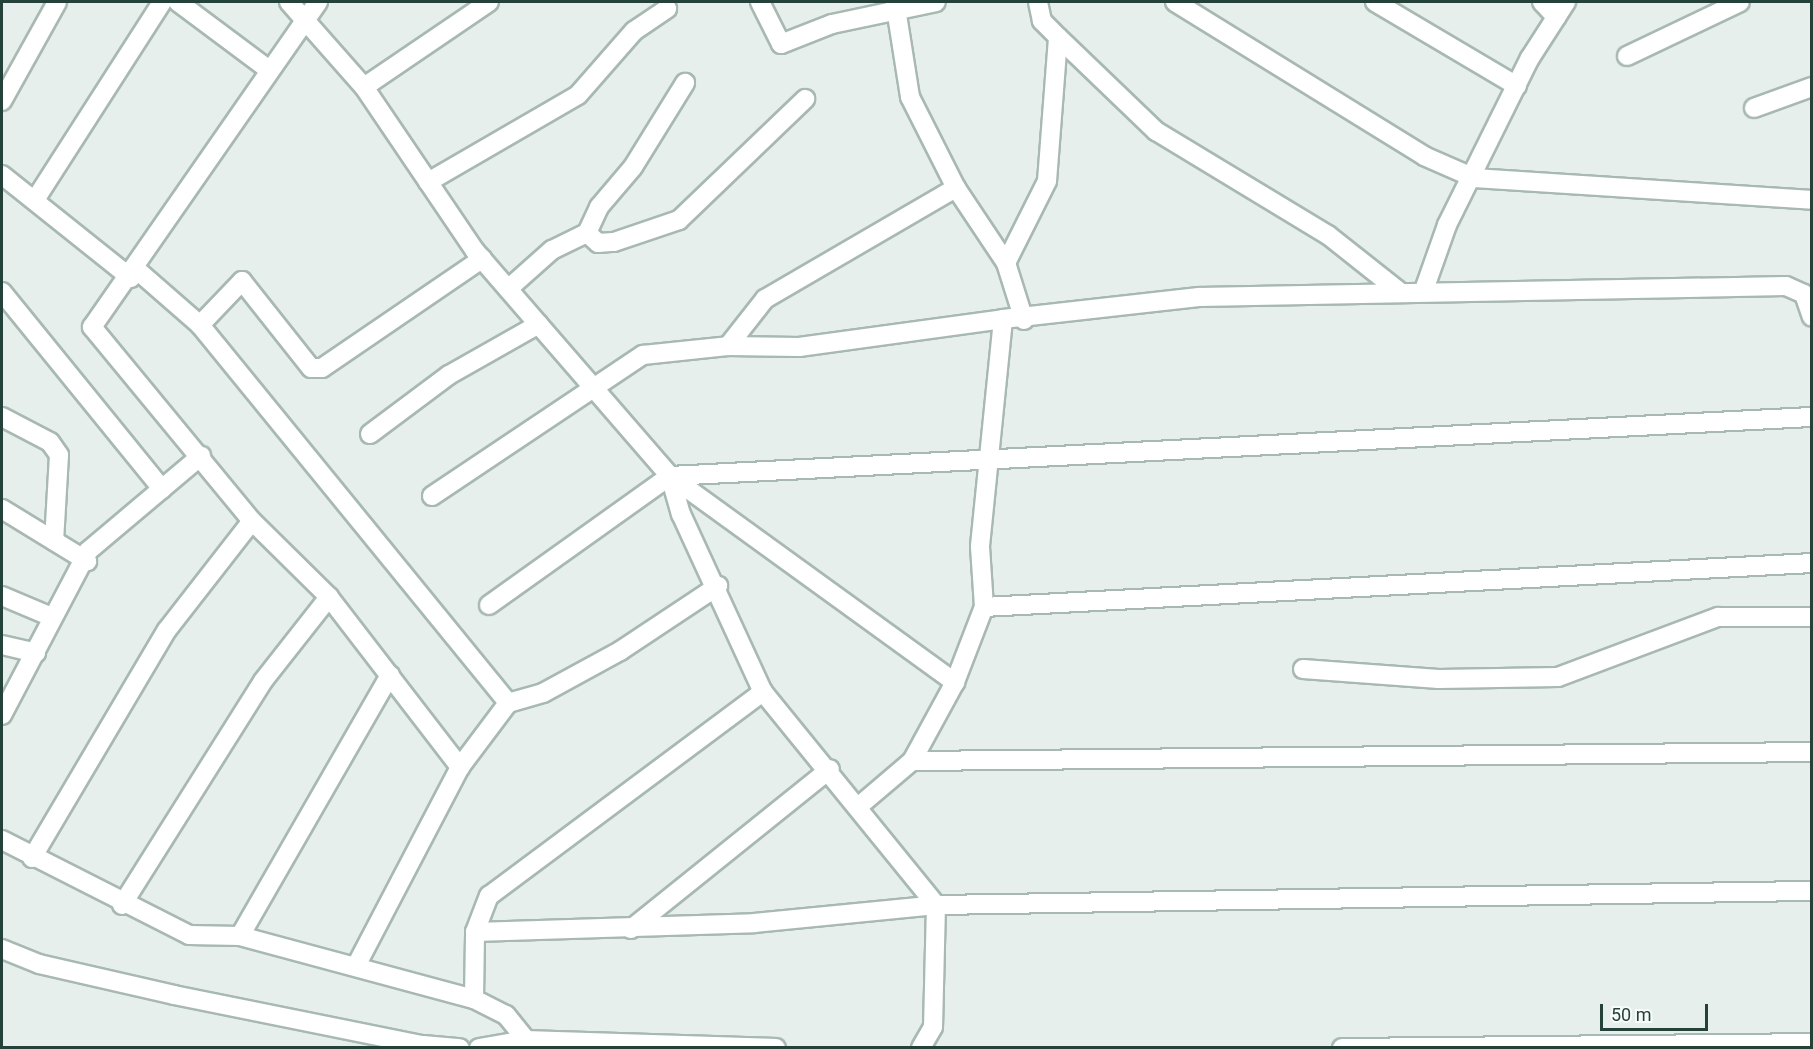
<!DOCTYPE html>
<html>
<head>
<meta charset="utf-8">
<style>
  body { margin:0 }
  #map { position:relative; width:1813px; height:1049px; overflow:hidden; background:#e6efeb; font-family:Roboto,sans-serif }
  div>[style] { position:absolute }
  .roads { filter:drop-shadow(2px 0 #a8b8b2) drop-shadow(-2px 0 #a8b8b2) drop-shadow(0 2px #a8b8b2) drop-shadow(0 -2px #a8b8b2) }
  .minor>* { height:18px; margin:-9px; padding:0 9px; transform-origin:9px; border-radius:9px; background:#fff }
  span { translate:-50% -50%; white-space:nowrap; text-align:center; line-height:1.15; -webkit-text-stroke:5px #f7fbf9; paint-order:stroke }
  .frame { position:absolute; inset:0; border:3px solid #24423a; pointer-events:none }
  .scale { position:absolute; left:1600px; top:1004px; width:108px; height:27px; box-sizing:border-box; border:3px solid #24423a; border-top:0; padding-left:8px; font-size:18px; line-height:21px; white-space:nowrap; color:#24423a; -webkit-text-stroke:4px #f7fbf9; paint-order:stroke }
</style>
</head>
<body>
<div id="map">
  <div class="roads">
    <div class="minor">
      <i style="left:178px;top:2px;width:112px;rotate:36.7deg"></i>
      <i style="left:289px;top:2px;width:113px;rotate:48.6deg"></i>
      <i style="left:364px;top:87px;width:198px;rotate:55.9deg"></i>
      <i style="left:475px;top:251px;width:298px;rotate:49.1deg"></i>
      <i style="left:670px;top:476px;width:40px;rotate:74deg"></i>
      <i style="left:681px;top:514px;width:196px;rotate:65.3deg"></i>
      <i style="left:763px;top:692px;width:274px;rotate:50.9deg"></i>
      <i style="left:936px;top:905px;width:122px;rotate:91.4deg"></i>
      <i style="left:933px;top:1027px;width:24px;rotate:120deg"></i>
      <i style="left:318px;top:2px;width:396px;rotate:124.8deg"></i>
      <i style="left:92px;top:327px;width:251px;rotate:50.5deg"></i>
      <i style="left:252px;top:521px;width:108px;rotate:44.6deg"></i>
      <i style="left:329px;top:597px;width:215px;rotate:52.4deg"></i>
      <i style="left:760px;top:2px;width:47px;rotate:63.4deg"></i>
      <i style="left:781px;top:44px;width:55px;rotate:-21.4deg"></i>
      <i style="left:832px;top:24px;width:106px;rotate:-11.9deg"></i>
      <i style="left:895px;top:2px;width:96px;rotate:81deg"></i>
      <i style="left:910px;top:97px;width:102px;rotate:63.2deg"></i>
      <i style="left:956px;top:188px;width:90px;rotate:56.3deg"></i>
      <i style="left:1175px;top:2px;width:293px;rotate:31.7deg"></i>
      <i style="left:1424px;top:156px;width:55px;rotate:23.7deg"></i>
      <i style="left:1474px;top:178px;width:339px;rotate:3.7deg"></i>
      <i style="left:1375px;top:2px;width:165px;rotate:30.6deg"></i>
      <i style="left:1542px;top:2px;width:21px;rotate:47deg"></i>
      <i style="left:1058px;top:37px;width:136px;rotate:43.8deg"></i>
      <i style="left:1156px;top:131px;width:201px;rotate:31.2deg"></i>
      <i style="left:1328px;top:235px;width:92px;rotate:38.4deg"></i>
      <i style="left:1627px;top:56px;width:125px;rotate:-25.5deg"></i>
      <i style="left:364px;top:87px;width:151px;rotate:-34.2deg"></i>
      <i style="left:2px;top:101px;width:113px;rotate:-60.9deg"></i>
      <i style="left:1754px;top:108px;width:62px;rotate:-19.9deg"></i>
      <i style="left:2px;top:175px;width:165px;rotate:38.6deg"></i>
      <i style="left:428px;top:182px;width:173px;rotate:-30.1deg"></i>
      <i style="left:578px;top:95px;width:85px;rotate:-48.8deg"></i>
      <i style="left:634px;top:31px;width:40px;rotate:-34deg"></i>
      <i style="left:35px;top:200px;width:235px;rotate:-57.3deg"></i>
      <i style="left:587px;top:233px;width:15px;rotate:42deg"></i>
      <i style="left:598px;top:243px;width:16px;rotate:-4deg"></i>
      <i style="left:614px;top:242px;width:69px;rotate:-18.7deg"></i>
      <i style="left:679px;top:220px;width:175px;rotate:-43.8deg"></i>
      <i style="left:137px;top:270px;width:84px;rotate:41.1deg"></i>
      <i style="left:200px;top:325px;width:488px;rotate:50.8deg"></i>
      <i style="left:508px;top:289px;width:59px;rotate:-41.6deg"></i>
      <i style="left:552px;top:250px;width:39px;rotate:-26deg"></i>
      <i style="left:587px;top:233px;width:29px;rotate:-65deg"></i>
      <i style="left:599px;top:207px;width:52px;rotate:-49.6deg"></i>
      <i style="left:633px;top:167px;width:99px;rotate:-58.2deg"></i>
      <i style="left:1424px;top:290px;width:69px;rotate:-70.5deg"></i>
      <i style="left:1447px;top:225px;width:186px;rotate:-63.6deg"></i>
      <i style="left:1530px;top:58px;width:67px;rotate:-57.3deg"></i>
      <i style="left:2px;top:292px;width:254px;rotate:50.9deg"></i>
      <i style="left:1024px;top:320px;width:60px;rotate:-107.5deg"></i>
      <i style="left:1006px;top:263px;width:92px;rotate:-63.4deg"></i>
      <i style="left:1047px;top:181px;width:144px;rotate:-85.6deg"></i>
      <i style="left:1058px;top:37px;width:23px;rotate:-135deg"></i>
      <i style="left:1042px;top:21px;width:19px;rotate:-102deg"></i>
      <i style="left:200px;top:325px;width:61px;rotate:-46.3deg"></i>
      <i style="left:242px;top:281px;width:111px;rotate:51.6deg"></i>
      <i style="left:311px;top:368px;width:11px"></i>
      <i style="left:322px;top:368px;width:194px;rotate:-34.3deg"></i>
      <i style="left:728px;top:346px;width:60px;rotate:-51.8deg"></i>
      <i style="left:765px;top:299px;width:221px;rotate:-30.2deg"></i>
      <i style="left:2px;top:417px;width:54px;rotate:27.5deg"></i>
      <i style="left:50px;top:442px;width:16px;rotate:55deg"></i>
      <i style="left:59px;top:455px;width:86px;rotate:93.3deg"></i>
      <i style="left:370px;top:434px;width:99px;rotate:-36.8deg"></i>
      <i style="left:449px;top:375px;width:103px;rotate:-29.5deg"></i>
      <i style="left:670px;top:476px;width:352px;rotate:35.9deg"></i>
      <i style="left:432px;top:496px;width:254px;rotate:-33.8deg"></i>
      <i style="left:643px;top:355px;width:85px;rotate:-6deg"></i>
      <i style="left:728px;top:346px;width:71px;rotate:0.8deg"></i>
      <i style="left:799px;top:347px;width:206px;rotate:-7.8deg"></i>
      <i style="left:2px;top:509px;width:100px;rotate:31.5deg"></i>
      <i style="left:2px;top:596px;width:54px;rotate:22.8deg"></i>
      <i style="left:489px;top:605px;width:222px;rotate:-35.5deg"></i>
      <i style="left:670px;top:476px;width:1144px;rotate:-2.96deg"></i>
      <i style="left:984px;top:607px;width:829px;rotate:-3.04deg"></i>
      <i style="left:2px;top:645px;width:35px;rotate:13deg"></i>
      <i style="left:1303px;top:669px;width:136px;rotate:4.2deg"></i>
      <i style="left:1439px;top:679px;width:119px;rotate:-1deg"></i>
      <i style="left:1558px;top:677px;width:171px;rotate:-20.6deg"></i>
      <i style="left:1718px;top:617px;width:94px"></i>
      <i style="left:2px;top:715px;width:185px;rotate:-62.3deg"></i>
      <i style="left:88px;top:551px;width:148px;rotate:-40.1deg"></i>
      <i style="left:912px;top:761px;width:900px;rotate:-0.57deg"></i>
      <i style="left:859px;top:806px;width:70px;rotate:-40.3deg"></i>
      <i style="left:912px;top:761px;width:90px;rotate:-61.4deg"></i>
      <i style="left:955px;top:682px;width:80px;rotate:-68.9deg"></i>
      <i style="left:984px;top:607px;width:61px;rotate:-93.8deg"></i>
      <i style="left:980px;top:546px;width:228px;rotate:-84.2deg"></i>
      <i style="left:1003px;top:319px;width:197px;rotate:-6.4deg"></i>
      <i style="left:1199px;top:297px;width:587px;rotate:-1.07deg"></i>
      <i style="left:1786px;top:286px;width:20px;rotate:24deg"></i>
      <i style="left:1804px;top:294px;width:24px;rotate:71deg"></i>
      <i style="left:2px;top:840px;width:210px;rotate:26.9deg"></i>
      <i style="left:189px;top:935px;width:51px;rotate:1.1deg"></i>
      <i style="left:240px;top:936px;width:242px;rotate:15.1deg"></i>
      <i style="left:474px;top:999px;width:36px;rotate:27deg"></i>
      <i style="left:506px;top:1015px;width:32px;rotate:51deg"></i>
      <i style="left:32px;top:858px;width:265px;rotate:-59.4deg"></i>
      <i style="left:167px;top:630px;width:138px;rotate:-52.1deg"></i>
      <i style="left:122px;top:905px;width:265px;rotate:-57.8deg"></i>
      <i style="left:263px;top:681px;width:107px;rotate:-51.8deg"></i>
      <i style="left:631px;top:929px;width:255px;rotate:-38.8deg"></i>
      <i style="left:475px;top:932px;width:279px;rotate:-1.8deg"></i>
      <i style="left:754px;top:923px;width:183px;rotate:-5.6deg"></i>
      <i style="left:936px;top:905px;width:876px;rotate:-0.92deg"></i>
      <i style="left:240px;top:936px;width:301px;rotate:-60.1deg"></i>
      <i style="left:2px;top:949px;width:40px;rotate:22deg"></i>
      <i style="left:39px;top:964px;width:139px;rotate:12.9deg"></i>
      <i style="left:174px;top:995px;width:254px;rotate:11.4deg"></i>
      <i style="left:423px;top:1045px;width:37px;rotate:5deg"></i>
      <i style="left:356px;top:966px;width:225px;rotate:-62.4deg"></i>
      <i style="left:460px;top:767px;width:80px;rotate:-53.1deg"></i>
      <i style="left:508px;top:703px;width:36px;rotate:-16deg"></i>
      <i style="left:543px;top:693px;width:88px;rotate:-28.6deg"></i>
      <i style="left:620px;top:651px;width:118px;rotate:-33.6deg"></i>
      <i style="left:474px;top:999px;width:67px;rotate:-89.1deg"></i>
      <i style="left:475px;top:932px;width:39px;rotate:-69deg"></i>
      <i style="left:489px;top:896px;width:342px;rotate:-36.7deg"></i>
      <i style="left:479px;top:1048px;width:48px;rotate:-9.7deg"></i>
      <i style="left:526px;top:1040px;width:250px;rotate:1.8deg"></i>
      <i style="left:1342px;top:1048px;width:470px;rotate:-0.6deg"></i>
    </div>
  </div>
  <div class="frame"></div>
  <div class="scale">50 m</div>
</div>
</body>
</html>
